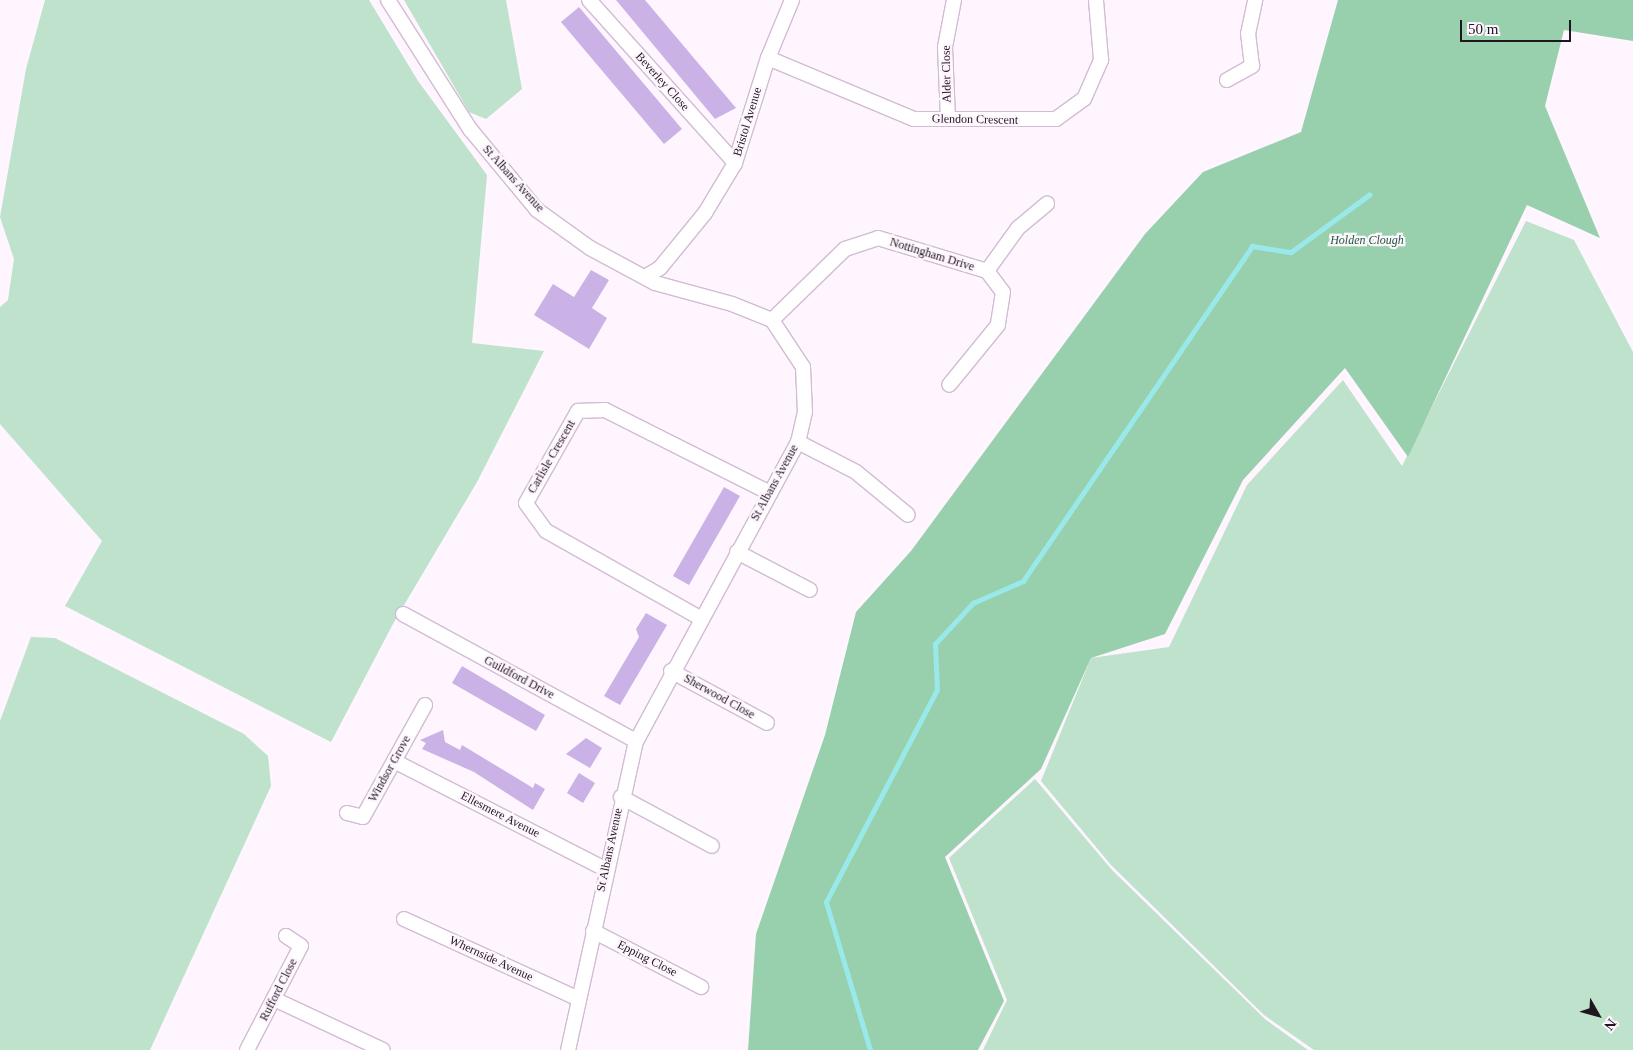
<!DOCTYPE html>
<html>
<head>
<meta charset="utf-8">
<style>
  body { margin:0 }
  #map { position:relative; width:1633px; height:1050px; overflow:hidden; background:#fef5fe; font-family:"Times New Roman",serif }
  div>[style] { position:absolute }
  .green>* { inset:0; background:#bee2cb }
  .forest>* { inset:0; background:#98d0ad }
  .stream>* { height:4.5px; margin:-2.25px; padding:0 2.25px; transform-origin:2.25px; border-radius:2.25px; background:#9ae9ea }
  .building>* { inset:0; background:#cbb2e6 }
  .roads { filter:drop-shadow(1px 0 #d1bcd3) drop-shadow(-1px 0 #d1bcd3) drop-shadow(0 1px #d1bcd3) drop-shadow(0 -1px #d1bcd3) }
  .street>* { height:14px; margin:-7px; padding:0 7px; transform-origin:7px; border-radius:7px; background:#fff }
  span { translate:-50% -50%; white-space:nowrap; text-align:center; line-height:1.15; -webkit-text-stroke:4.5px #fef5fe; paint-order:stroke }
  .street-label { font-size:12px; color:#1f1720 }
  .park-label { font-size:12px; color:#185938; font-style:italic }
  .north { position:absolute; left:1573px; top:990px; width:50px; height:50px; -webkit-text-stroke:4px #fef5fe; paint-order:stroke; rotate:128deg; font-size:14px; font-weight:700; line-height:20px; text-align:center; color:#1f1720 }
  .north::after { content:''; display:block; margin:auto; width:18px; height:22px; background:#1f1720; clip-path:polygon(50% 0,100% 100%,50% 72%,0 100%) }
  .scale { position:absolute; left:1460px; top:20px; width:111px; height:22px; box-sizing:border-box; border:2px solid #1f1720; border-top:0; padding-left:6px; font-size:15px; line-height:18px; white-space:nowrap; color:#1f1720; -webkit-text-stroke:4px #fef5fe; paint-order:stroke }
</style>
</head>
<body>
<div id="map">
  <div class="green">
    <i style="clip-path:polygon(45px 0,369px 0,418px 81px,487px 175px,472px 343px,544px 351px,477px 482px,394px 622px,331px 742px,65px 606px,102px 541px,0 424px,0 307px,8px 300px,14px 259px,0 217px,26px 69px)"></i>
    <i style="clip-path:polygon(404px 0,506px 0,522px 89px,486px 119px,469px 112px)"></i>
    <i style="clip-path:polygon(1526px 221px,1574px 240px,1633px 352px,1633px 1050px,1314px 1050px,1264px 1015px,1111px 865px,1041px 781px,1091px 658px,1169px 647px,1247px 485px,1343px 380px,1402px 466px)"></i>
    <i style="clip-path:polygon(31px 637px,55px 638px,244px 734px,268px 756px,271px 786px,150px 1050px,0 1050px,0 721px)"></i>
    <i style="clip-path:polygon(1035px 779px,1112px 870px,1266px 1020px,1308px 1050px,983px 1050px,1007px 1000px,949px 858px)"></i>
  </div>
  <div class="forest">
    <i style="clip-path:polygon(1338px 0,1633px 0,1633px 41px,1564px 30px,1545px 106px,1600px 238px,1527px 205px,1408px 457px,1345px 368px,1243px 480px,1165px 634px,1091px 658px,1041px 769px,945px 857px,1004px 1001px,978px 1050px,748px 1050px,756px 934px,825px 735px,856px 612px,911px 551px,1145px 234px,1203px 172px,1301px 132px)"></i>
  </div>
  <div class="stream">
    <i style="left:870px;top:1050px;width:154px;rotate:-106.6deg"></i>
    <i style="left:826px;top:902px;width:239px;rotate:-62.4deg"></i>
    <i style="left:937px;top:690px;width:46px;rotate:-92.5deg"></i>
    <i style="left:935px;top:644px;width:56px;rotate:-47.2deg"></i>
    <i style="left:973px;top:603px;width:55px;rotate:-23.7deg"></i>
    <i style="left:1023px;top:581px;width:406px;rotate:-55.6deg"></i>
    <i style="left:1252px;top:246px;width:39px;rotate:9deg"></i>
    <i style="left:1291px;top:252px;width:97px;rotate:-36.2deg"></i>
  </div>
  <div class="building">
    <i style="clip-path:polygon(616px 0,645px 0,736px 108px,715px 119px)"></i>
    <i style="clip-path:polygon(579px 7px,682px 129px,664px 144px,561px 22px)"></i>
    <i style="clip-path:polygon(591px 270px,609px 280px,592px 308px,607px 318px,589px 349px,534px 315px,553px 284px,574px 297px)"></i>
    <i style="clip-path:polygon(724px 487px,740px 496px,689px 585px,673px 576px)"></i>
    <i style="clip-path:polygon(646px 613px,667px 625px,620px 705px,604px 696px,639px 637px,636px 629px)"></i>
    <i style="clip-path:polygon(462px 666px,545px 715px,536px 731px,452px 683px)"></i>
    <i style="clip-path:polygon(443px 730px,445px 742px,460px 750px,462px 745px,533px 788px,535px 783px,545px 789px,533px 810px,474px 772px,422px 749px,426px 743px,420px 740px)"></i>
    <i style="clip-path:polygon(586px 738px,602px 748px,590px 768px,566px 754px)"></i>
    <i style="clip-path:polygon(579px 773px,595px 783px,583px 803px,567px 793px)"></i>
  </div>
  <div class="roads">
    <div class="street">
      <i style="left:388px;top:0;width:153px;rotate:57.6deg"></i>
      <i style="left:470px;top:129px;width:105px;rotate:50.4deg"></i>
      <i style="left:537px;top:210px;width:65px;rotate:35.6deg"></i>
      <i style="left:590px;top:248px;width:74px;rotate:28.3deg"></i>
      <i style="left:655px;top:283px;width:80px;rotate:15.3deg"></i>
      <i style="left:732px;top:304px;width:43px;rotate:21.8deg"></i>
      <i style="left:772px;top:320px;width:56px;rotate:56.6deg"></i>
      <i style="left:803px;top:367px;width:45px;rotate:87.5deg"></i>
      <i style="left:805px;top:412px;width:31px;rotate:103deg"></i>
      <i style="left:798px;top:442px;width:340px;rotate:118.4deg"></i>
      <i style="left:636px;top:741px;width:316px;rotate:102.4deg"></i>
      <i style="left:589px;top:0;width:219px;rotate:48.1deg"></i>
      <i style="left:768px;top:58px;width:158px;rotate:22.7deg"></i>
      <i style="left:914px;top:119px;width:142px"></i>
      <i style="left:1056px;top:119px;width:34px;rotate:-36deg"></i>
      <i style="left:1084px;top:99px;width:43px;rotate:-66.4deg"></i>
      <i style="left:1101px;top:60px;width:60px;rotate:-94.8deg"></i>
      <i style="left:1227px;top:80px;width:29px;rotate:-29deg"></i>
      <i style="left:1252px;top:66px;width:32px;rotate:-97deg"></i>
      <i style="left:1248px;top:34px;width:35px;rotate:-78deg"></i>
      <i style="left:948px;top:119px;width:72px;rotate:-92.4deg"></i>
      <i style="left:945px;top:47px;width:48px;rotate:-79.2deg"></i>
      <i style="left:987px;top:271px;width:53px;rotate:-54.2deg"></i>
      <i style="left:1018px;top:228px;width:38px;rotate:-40deg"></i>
      <i style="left:645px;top:277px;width:17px;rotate:-31deg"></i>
      <i style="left:660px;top:268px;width:71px;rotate:-50.7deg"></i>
      <i style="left:705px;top:213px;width:58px;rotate:-59deg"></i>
      <i style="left:735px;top:163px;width:110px;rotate:-72.6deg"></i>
      <i style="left:768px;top:58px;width:63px;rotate:-67.5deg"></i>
      <i style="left:772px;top:320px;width:102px;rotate:-44.2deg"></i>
      <i style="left:845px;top:249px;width:35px;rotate:-18deg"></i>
      <i style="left:878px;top:238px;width:114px;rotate:16.8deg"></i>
      <i style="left:987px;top:271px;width:26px;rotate:53deg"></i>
      <i style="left:1003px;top:292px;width:33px;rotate:99deg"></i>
      <i style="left:998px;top:325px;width:77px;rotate:129.2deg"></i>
      <i style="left:798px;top:442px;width:65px;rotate:27.3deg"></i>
      <i style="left:856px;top:472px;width:67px;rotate:39.6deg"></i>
      <i style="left:737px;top:552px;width:82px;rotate:27.5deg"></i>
      <i style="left:403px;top:614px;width:265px;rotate:28.6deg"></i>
      <i style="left:700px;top:618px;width:177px;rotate:-150.5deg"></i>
      <i style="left:546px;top:531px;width:34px;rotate:-126deg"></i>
      <i style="left:526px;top:503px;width:106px;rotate:-60.5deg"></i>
      <i style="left:578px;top:411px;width:27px;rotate:-2deg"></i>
      <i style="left:605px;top:410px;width:185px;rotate:26.7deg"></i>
      <i style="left:671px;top:671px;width:109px;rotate:28.4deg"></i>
      <i style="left:394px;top:761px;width:237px;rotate:27.1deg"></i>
      <i style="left:621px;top:797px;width:103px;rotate:28.3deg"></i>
      <i style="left:347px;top:813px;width:16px;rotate:14deg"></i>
      <i style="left:363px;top:817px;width:128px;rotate:-61deg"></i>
      <i style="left:404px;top:919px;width:192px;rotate:24.6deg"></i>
      <i style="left:593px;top:931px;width:122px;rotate:27.4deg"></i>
      <i style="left:274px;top:999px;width:120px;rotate:25.1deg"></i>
      <i style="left:247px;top:1050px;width:117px;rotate:-62.6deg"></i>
      <i style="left:301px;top:946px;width:18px;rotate:-146deg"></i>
    </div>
  </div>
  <div class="street-label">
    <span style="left:947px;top:74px;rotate:-91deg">Alder Close</span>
    <span style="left:662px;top:82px;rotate:48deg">Beverley Close</span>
    <span style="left:975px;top:120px;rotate:1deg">Glendon Crescent</span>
    <span style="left:748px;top:122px;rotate:-73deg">Bristol Avenue</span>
    <span style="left:513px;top:179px;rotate:48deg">St Albans Avenue</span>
    <span style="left:932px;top:255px;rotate:17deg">Nottingham Drive</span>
    <span style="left:552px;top:457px;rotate:-60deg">Carlisle Crescent</span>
    <span style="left:775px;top:483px;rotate:-61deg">St Albans Avenue</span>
    <span style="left:519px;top:678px;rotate:28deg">Guildford Drive</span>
    <span style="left:719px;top:697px;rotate:29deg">Sherwood Close</span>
    <span style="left:390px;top:769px;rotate:-61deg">Windsor Grove</span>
    <span style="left:500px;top:815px;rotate:27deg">Ellesmere Avenue</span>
    <span style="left:610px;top:850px;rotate:-78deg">St Albans Avenue</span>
    <span style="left:491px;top:959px;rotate:25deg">Whernside Avenue</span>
    <span style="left:647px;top:959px;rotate:27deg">Epping Close</span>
    <span style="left:279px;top:990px;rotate:-63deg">Rufford Close</span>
  </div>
  <div class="park-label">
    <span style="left:1367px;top:241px">Holden Clough</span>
  </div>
  <div class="north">N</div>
  <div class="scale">50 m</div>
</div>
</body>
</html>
